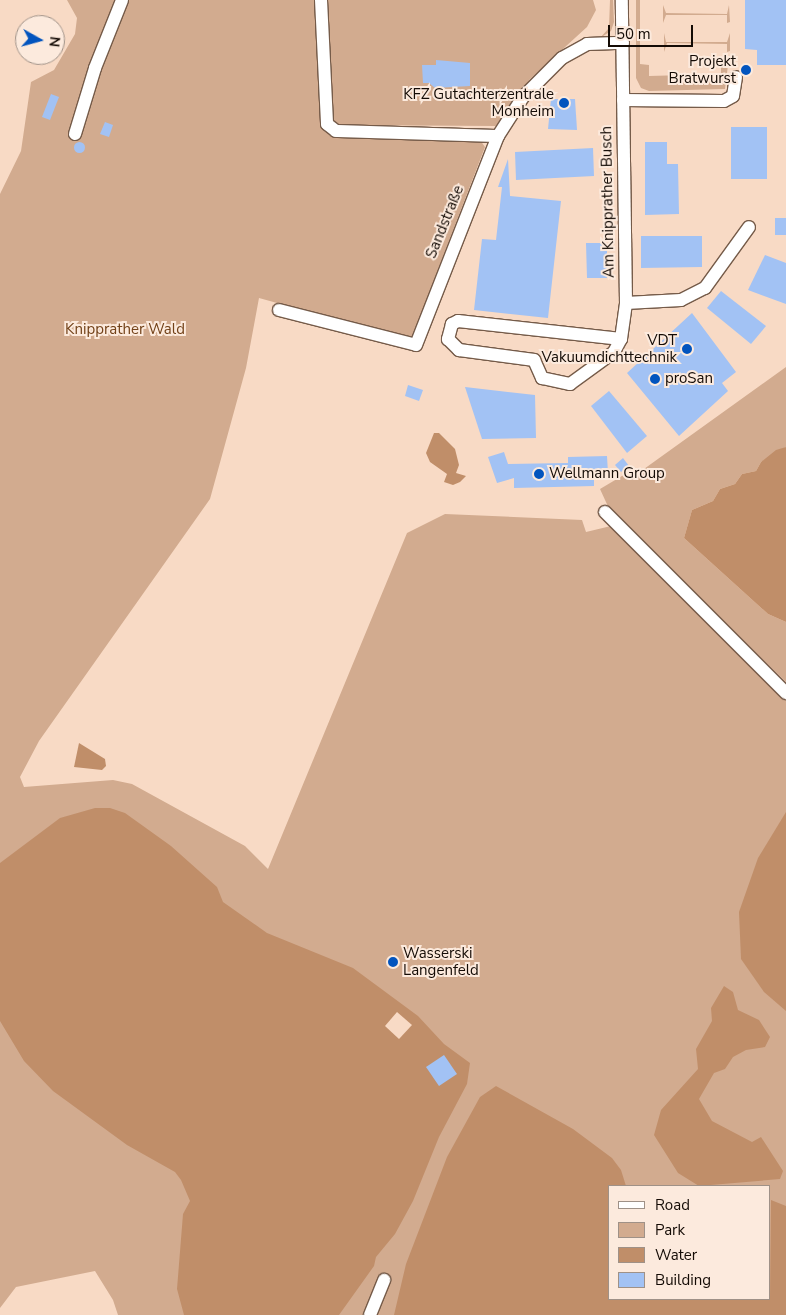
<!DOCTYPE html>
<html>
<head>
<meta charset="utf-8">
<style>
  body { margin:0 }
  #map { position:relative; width:786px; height:1315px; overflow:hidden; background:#f8dac5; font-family:"Nunito Sans",sans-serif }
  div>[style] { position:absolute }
  .green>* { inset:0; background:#d2ab8f }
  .water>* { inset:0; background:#c08e69 }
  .pier>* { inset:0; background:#f8dac5 }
  .building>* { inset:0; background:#a2c2f4 }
  .round { border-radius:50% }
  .roads { filter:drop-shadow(1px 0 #755b49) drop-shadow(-1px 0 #755b49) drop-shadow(0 1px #755b49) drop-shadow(0 -1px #755b49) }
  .minor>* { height:12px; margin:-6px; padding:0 6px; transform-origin:6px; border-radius:6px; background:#fff }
  .dots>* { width:14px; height:14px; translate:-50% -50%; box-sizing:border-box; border:2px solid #fceadd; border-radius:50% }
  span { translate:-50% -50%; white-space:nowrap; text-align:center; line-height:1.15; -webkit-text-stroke:4px #fceadd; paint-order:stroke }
  .poi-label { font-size:15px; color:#140b05 }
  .right { translate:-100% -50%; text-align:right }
  .left { translate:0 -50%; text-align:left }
  .street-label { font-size:15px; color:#140b05 }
  .park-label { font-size:15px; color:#724118 }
  .legend { position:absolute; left:608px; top:1185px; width:162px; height:115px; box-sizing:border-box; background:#fceadd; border:1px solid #9f9187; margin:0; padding:6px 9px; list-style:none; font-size:15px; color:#140b05 }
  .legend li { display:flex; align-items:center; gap:10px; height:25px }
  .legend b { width:25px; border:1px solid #9f9187 }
  .north { position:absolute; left:15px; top:15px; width:50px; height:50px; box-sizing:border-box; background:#fceadd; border:1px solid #9f9187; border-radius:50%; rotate:97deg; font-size:14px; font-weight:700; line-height:20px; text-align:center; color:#140b05 }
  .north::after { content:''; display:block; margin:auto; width:18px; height:22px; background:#0254be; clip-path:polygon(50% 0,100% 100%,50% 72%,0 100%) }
  .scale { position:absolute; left:608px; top:25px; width:85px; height:22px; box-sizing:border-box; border:2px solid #140b05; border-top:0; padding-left:6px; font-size:15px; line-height:18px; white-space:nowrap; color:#140b05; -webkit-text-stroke:4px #fceadd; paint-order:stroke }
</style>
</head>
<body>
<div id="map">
  <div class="green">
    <i style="clip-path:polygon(evenodd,67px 0,316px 0,328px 133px,480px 140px,485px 147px,411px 340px,259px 298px,246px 368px,210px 499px,39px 741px,20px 777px,24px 787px,113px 780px,132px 784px,245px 846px,268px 869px,407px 533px,445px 514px,582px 520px,586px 532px,611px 526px,786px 696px,786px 1315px,118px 1315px,113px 1300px,95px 1271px,16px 1287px,0 1308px,0 194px,21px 151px,31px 82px,54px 70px,75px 34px,77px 18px,67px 0,610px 1186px,770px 1186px,770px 1299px,610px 1299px,610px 1186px)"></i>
    <i style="clip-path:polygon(328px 0,593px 0,596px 10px,587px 27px,530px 79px,496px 126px,332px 125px)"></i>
    <i style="clip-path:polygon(610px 0,613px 0,614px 22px,611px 31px,600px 38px,609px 28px)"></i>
    <i style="clip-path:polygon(636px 0,640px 0,640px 64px,649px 65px,649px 76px,721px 74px,721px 65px,728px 65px,725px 89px,649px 91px,641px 88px,636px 78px)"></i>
    <i style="clip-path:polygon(663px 5px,666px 13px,727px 14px,729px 5px,730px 22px,727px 23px,727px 15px,666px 15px,663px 23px)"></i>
    <i style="clip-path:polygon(664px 33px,666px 42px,727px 42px,730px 33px,730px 51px,727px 52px,727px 44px,667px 43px,664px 52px)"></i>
    <i style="clip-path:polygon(786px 367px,786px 447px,761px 462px,756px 471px,742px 474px,735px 484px,720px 489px,713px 501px,692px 510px,684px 538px,768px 614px,786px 622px,786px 682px,611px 513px,600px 489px,632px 470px,637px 474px)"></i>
  </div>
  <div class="water">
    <i style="clip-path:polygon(434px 433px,439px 433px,455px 449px,459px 465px,456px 473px,466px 476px,460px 482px,453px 485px,444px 482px,447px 474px,430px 462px,426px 453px)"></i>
    <i style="clip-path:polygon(786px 447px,786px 622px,768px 614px,684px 538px,692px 510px,713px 501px,720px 489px,735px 484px,742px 474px,756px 471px,761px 462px,776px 450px)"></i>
    <i style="clip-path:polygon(79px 743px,105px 759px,106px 766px,102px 770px,74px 767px)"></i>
    <i style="clip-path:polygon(95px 808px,110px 808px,125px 813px,171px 846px,217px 887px,223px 902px,267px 933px,353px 968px,418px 1016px,444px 1044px,470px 1063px,467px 1084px,439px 1137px,413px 1201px,395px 1234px,376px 1257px,374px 1266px,339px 1315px,184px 1315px,177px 1289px,183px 1214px,190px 1201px,181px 1180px,175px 1172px,127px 1145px,53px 1091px,24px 1061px,0 1021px,0 863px,60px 818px)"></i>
    <i style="clip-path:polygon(786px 812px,786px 1011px,764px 992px,741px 959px,739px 912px,758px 858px)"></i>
    <i style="clip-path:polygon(724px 986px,733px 992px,738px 1010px,759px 1020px,770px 1037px,765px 1047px,746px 1050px,733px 1057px,725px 1069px,714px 1073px,699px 1099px,712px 1121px,752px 1142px,761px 1137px,783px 1171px,780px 1179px,699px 1186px,678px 1173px,654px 1135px,661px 1110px,698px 1069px,696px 1049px,712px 1021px,711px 1008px)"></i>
    <i style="clip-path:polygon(496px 1086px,573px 1129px,612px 1158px,621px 1170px,626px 1186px,610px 1186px,610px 1299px,770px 1299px,771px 1200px,786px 1206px,786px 1315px,394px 1315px,406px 1264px,447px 1157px,480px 1097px)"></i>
  </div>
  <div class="pier">
    <i style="clip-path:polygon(397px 1012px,412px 1025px,399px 1039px,385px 1026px)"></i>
  </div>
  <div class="building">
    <i style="clip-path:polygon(745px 0,786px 0,786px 65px,757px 65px,757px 50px,745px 49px)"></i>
    <i style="clip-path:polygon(436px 60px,470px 63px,470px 86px,435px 88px,429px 83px,423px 83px,422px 65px,436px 65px)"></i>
    <i style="clip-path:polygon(51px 94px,59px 97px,50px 120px,42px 117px)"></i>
    <i style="clip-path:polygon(551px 99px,575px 99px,577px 130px,548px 129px)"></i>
    <i style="clip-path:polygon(105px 122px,113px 125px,109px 137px,100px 134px)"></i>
    <i style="clip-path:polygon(731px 127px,767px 127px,767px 179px,731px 179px)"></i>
    <i class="round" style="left:73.5px;top:141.5px;width:11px;height:11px"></i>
    <i style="clip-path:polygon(645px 142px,667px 142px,667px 164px,678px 164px,679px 214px,645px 215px)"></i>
    <i style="clip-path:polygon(593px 148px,594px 176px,516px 180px,515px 152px)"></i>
    <i style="clip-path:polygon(508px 159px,510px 196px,561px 201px,548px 318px,474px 310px,482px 239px,496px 240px,502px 187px,498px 187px)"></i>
    <i style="clip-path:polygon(775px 218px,786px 218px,786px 235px,775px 235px)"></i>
    <i style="clip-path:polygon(641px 236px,702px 236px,702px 267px,641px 268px)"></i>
    <i style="clip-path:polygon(586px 243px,607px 243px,607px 278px,587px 278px)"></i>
    <i style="clip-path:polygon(765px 255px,786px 263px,786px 304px,748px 290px)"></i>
    <i style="clip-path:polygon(721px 291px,766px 326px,751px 344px,707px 308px)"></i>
    <i style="clip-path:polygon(692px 313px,736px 372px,722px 383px,728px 391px,679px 436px,627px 373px)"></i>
    <i style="clip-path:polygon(408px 385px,423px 390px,419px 401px,405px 396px)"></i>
    <i style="clip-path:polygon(465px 387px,535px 395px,536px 438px,482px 439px)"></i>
    <i style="clip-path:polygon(609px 391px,647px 436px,627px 453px,591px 406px)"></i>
    <i style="clip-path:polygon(504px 452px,508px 464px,568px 463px,568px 457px,607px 456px,608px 473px,594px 473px,594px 486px,514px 488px,514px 478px,497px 483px,488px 457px)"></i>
    <i style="clip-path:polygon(623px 458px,629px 466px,621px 472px,615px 465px)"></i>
    <i style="clip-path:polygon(444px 1055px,457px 1074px,439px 1086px,426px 1067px)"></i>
  </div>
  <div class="roads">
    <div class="minor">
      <i style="left:321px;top:0;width:124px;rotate:87.2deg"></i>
      <i style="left:327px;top:124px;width:11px;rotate:38deg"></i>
      <i style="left:336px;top:131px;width:162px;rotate:1.8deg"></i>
      <i style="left:623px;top:100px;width:101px;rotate:0.6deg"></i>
      <i style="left:724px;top:101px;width:10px;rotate:-29deg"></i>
      <i style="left:733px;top:96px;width:19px;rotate:-81deg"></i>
      <i style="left:75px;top:134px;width:69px;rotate:-73.1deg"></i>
      <i style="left:95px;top:68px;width:73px;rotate:-68.3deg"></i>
      <i style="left:626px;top:303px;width:55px;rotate:-3.1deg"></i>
      <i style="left:681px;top:300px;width:27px;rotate:-27deg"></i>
      <i style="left:705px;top:288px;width:75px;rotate:-54.2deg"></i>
      <i style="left:279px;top:310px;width:141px;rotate:14.3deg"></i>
      <i style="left:416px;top:345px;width:225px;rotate:-68.6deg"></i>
      <i style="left:498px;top:136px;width:46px;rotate:-57.3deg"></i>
      <i style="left:523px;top:97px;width:55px;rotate:-45deg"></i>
      <i style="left:562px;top:58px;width:29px;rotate:-29deg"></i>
      <i style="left:587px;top:44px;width:36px;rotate:-2deg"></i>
      <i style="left:621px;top:339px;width:164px;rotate:-173.7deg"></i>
      <i style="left:458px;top:321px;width:7px;rotate:153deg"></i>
      <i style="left:452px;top:324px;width:16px;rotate:105deg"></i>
      <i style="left:448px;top:339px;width:16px;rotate:45deg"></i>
      <i style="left:459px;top:350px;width:76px;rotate:7.6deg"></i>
      <i style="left:534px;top:360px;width:20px;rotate:66deg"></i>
      <i style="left:542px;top:378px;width:29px;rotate:12deg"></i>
      <i style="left:570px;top:384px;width:54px;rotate:-36deg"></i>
      <i style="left:614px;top:352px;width:15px;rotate:-62deg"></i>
      <i style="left:621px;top:339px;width:36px;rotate:-82deg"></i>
      <i style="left:626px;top:303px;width:303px;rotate:-90.8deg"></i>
      <i style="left:605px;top:512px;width:256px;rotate:45deg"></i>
      <i style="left:370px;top:1315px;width:38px;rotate:-68deg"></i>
    </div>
  </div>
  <div class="dots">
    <i style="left:746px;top:70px;background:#0254be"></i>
    <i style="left:564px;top:103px;background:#0254be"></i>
    <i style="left:687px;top:349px;background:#0254be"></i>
    <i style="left:655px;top:379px;background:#0254be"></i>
    <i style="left:539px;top:474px;background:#0254be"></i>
    <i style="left:393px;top:962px;background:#0254be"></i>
  </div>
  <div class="poi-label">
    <span class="right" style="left:736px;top:70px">Projekt<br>Bratwurst</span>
    <span class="right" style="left:554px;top:103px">KFZ Gutachterzentrale<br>Monheim</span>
    <span class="right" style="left:677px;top:349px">VDT<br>Vakuumdichttechnik</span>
    <span class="left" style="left:665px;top:379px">proSan</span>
    <span class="left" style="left:549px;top:474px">Wellmann Group</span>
    <span class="left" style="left:403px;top:962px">Wasserski<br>Langenfeld</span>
  </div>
  <div class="street-label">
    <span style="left:608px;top:202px;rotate:-91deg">Am Knipprather Busch</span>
    <span style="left:445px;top:222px;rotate:-68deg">Sandstraße</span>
  </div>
  <div class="park-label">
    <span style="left:125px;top:330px">Knipprather Wald</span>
  </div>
  <ul class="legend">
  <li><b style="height:6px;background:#fff"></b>Road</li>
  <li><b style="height:14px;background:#d2ab8f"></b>Park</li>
  <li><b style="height:14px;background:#c08e69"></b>Water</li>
  <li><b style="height:14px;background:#a2c2f4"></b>Building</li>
  </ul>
  <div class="north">N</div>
  <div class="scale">50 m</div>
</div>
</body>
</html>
